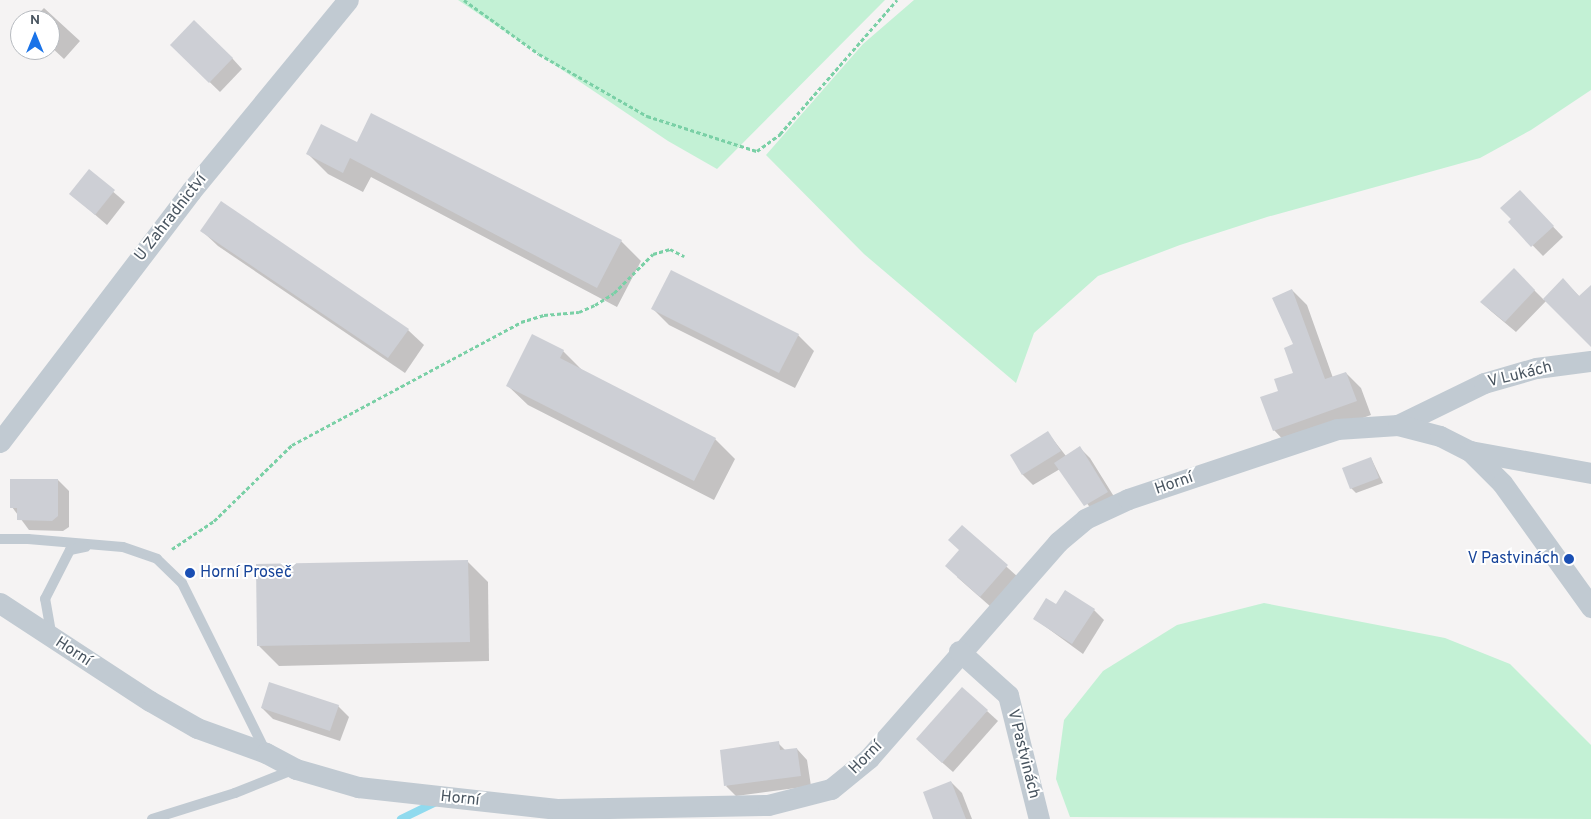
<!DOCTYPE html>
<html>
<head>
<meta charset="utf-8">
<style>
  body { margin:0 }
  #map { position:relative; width:1591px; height:819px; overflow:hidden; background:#f5f3f3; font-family:Overpass,sans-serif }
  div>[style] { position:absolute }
  .green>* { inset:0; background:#c3f1d5 }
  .shadow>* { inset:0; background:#0003 }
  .stream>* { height:8px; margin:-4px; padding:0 4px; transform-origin:4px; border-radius:4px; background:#90daee }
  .building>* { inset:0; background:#cdcfd5 }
  .path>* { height:3px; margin-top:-1.5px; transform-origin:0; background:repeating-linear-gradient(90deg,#7ad0a6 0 4px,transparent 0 6.5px) }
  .lane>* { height:10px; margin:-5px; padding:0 5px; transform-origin:5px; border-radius:5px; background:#c1cad2 }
  .street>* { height:21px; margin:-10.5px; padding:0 10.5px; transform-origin:10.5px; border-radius:10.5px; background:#c1cad2 }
  .dots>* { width:14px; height:14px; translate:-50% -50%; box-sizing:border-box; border:2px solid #fff; border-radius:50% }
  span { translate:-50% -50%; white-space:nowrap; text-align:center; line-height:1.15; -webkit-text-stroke:4px #fff; paint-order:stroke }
  .street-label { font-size:16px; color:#4a5661 }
  .transit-label { font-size:16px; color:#164399 }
  .right { translate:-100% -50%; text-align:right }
  .left { translate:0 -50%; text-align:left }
  .north { position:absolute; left:10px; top:10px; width:50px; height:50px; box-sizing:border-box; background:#fff; border:1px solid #b7bbc0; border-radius:50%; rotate:0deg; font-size:14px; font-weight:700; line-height:20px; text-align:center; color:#4a5661 }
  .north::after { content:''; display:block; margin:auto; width:18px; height:22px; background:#1a73e8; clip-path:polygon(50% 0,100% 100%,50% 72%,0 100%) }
</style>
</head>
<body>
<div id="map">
  <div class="green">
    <i style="clip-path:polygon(458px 0,885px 0,717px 169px,668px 141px)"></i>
    <i style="clip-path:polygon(914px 0,1591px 0,1591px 90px,1531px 130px,1480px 158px,1267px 217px,1180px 245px,1098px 276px,1034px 333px,1016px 383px,864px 254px,766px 155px,863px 44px)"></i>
    <i style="clip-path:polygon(1264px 603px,1445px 638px,1510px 664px,1591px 745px,1591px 819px,1070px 817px,1056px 779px,1064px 720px,1103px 671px,1177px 625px)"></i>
  </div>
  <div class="shadow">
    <i style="clip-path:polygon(44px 8px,80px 41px,64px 59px,50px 46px,50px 20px,32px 20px)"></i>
    <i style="clip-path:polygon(171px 45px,232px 58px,242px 69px,220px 92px)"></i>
    <i style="clip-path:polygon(358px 143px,621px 241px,641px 261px,617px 307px,371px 177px,363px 192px,328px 174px,308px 154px)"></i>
    <i style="clip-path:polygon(89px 171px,125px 202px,107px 225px,71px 194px)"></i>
    <i style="clip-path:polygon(1520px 192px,1563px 237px,1543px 256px,1510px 222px)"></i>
    <i style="clip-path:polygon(202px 231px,408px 330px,424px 345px,405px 373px,218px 246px)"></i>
    <i style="clip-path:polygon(1514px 270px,1544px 300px,1563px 280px,1580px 297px,1591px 286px,1591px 345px,1547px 300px,1516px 332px,1492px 312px,1481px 302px)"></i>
    <i style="clip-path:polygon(1292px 290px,1307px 305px,1333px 378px,1346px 373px,1361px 388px,1371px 415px,1288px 445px,1274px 430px,1280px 391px,1295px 373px)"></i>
    <i style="clip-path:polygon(653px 309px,798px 335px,814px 351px,795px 388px,669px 325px)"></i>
    <i style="clip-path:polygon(563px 351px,584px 372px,715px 439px,735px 459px,714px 500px,528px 405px,507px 385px)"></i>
    <i style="clip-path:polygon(1048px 433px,1066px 456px,1080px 448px,1090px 458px,1118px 503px,1096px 515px,1060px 469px,1033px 485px,1023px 475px,1012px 455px)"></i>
    <i style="clip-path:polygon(1371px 458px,1383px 483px,1356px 493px,1351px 488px)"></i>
    <i style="clip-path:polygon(58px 480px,69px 491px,69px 527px,63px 531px,29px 530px,12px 507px)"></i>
    <i style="clip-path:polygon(962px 527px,1018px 577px,991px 607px,957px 577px)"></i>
    <i style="clip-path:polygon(467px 561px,488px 582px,489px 661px,279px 666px,259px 646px)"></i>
    <i style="clip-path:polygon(1057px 606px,1094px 610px,1104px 620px,1083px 654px,1035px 619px)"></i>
    <i style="clip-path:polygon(338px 706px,349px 717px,340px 741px,273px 719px,262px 708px)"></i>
    <i style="clip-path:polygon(987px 711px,998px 721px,953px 772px,928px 750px)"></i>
    <i style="clip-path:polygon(778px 743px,786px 751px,797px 749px,807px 760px,811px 786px,736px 796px,726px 786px)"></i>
    <i style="clip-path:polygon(951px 782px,962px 793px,972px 819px,934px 819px)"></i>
  </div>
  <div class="stream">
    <i style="left:401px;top:819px;width:41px;rotate:-25.9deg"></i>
  </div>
  <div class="building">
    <i style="clip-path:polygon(194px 20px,233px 58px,209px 83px,170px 45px)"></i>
    <i style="clip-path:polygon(371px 113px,622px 240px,597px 288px,350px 158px,343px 173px,306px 154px,321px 124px,357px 142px)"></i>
    <i style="clip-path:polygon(89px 169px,115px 190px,95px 215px,69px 194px)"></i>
    <i style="clip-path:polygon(1520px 190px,1554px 226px,1531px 247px,1508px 222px,1511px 219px,1500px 208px)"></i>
    <i style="clip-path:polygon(221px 201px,409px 329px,388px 358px,200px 231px)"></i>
    <i style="clip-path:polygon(1514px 268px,1535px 290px,1505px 322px,1480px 302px)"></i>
    <i style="clip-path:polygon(671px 270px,799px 334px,779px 373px,651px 309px)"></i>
    <i style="clip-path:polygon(1563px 278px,1579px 296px,1591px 285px,1591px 347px,1543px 299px)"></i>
    <i style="clip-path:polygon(1292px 289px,1325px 379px,1346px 372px,1357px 401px,1273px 431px,1260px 397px,1278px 391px,1274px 379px,1293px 373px,1284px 348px,1293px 344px,1272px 298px)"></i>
    <i style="clip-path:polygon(532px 334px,564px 350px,560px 358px,716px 438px,694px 481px,506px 386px)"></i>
    <i style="clip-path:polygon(1048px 431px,1061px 451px,1022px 475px,1010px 455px)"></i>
    <i style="clip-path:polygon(1080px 446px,1108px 492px,1084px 506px,1054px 463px)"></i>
    <i style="clip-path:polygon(1371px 457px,1379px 478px,1350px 489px,1342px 468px)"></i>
    <i style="clip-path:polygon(10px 479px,58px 479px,58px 516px,52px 521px,17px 520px,17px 508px,10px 508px)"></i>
    <i style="clip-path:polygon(962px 525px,1008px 565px,980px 597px,945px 566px,959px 550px,948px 540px)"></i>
    <i style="clip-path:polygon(468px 560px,470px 642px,257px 646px,256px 564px)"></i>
    <i style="clip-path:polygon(1065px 590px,1095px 609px,1072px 644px,1033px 619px,1046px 598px,1056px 604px)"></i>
    <i style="clip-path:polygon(269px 682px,339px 705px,330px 731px,261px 708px)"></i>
    <i style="clip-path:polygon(962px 687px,988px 710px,942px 763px,916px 739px)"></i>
    <i style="clip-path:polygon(779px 741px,780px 750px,797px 748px,801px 776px,724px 786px,720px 750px)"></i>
    <i style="clip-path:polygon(951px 781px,966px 819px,933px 819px,923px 792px)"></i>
  </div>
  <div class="path">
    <i style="left:464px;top:0;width:92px;rotate:35.8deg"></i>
    <i style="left:539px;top:54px;width:125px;rotate:29.9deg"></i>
    <i style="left:647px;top:116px;width:115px;rotate:17.7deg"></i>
    <i style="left:757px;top:151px;width:29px;rotate:-36deg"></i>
    <i style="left:780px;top:134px;width:178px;rotate:-48.9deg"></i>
    <i style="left:172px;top:549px;width:50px;rotate:-33.7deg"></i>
    <i style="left:214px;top:521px;width:109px;rotate:-44.3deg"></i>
    <i style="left:292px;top:445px;width:260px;rotate:-28.2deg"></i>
    <i style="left:521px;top:322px;width:24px;rotate:-17deg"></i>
    <i style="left:544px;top:315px;width:35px;rotate:-5deg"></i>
    <i style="left:579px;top:312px;width:17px;rotate:-24deg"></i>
    <i style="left:595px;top:305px;width:22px;rotate:-32deg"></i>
    <i style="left:614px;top:293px;width:55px;rotate:-45deg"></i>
    <i style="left:653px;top:254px;width:18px;rotate:-16deg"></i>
    <i style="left:670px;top:249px;width:16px;rotate:27deg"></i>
  </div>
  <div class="lane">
    <i style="left:0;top:539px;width:28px"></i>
    <i style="left:28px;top:539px;width:95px;rotate:4.8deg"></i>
    <i style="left:123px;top:547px;width:36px;rotate:19deg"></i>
    <i style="left:157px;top:559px;width:35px;rotate:44deg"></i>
    <i style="left:182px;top:583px;width:186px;rotate:63.6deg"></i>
    <i style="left:51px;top:632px;width:34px;rotate:-100deg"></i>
    <i style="left:45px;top:599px;width:55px;rotate:-63deg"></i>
    <i style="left:70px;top:550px;width:16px;rotate:-11deg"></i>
    <i style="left:152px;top:819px;width:87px;rotate:-17.4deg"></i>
    <i style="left:235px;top:793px;width:65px;rotate:-21.8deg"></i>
  </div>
  <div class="street">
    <i style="left:1398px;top:425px;width:96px;rotate:-26deg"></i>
    <i style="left:1484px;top:383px;width:54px;rotate:-16.1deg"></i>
    <i style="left:1536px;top:368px;width:55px;rotate:-7.3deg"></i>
    <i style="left:0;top:442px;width:315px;rotate:-52.7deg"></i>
    <i style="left:191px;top:191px;width:247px;rotate:-50.6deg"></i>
    <i style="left:1470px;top:451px;width:123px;rotate:10.3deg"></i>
    <i style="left:0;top:603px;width:179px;rotate:33.2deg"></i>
    <i style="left:150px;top:701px;width:54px;rotate:29.9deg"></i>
    <i style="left:197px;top:728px;width:73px;rotate:19.9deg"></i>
    <i style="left:266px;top:753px;width:34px;rotate:28deg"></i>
    <i style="left:296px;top:769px;width:65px;rotate:16.2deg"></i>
    <i style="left:358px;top:787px;width:200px;rotate:6.3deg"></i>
    <i style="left:557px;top:809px;width:211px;rotate:-1.1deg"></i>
    <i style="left:768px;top:805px;width:65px;rotate:-14.3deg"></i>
    <i style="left:831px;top:789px;width:49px;rotate:-39.2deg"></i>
    <i style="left:869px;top:758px;width:287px;rotate:-48.8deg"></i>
    <i style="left:1058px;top:542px;width:35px;rotate:-40deg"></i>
    <i style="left:1085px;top:519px;width:47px;rotate:-24.9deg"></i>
    <i style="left:1128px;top:499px;width:220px;rotate:-18.5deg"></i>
    <i style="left:1337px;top:429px;width:61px;rotate:-3.8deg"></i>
    <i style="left:1398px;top:425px;width:43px;rotate:14.7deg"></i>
    <i style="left:1440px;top:436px;width:34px;rotate:27deg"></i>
    <i style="left:1470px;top:451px;width:45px;rotate:45deg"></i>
    <i style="left:1502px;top:483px;width:153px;rotate:54.3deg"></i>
    <i style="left:959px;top:651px;width:66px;rotate:41.9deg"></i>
    <i style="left:1008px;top:695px;width:128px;rotate:76deg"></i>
  </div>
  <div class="dots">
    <i style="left:1569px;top:559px;background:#1a4fb4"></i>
    <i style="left:190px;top:573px;background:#1a4fb4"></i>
  </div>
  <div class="street-label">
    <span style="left:171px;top:218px;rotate:-52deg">U Zahradnictví</span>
    <span style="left:1520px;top:375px;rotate:-14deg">V Lukách</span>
    <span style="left:1174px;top:484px;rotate:-19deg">Horní</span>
    <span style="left:73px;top:652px;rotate:33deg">Horní</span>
    <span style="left:1023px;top:754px;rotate:76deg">V Pastvinách</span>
    <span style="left:866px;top:758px;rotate:-45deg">Horní</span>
    <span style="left:460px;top:799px;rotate:6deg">Horní</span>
  </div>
  <div class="transit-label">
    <span class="right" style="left:1559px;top:559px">V Pastvinách</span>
    <span class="left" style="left:200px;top:573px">Horní Proseč</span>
  </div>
  <div class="north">N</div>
</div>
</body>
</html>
